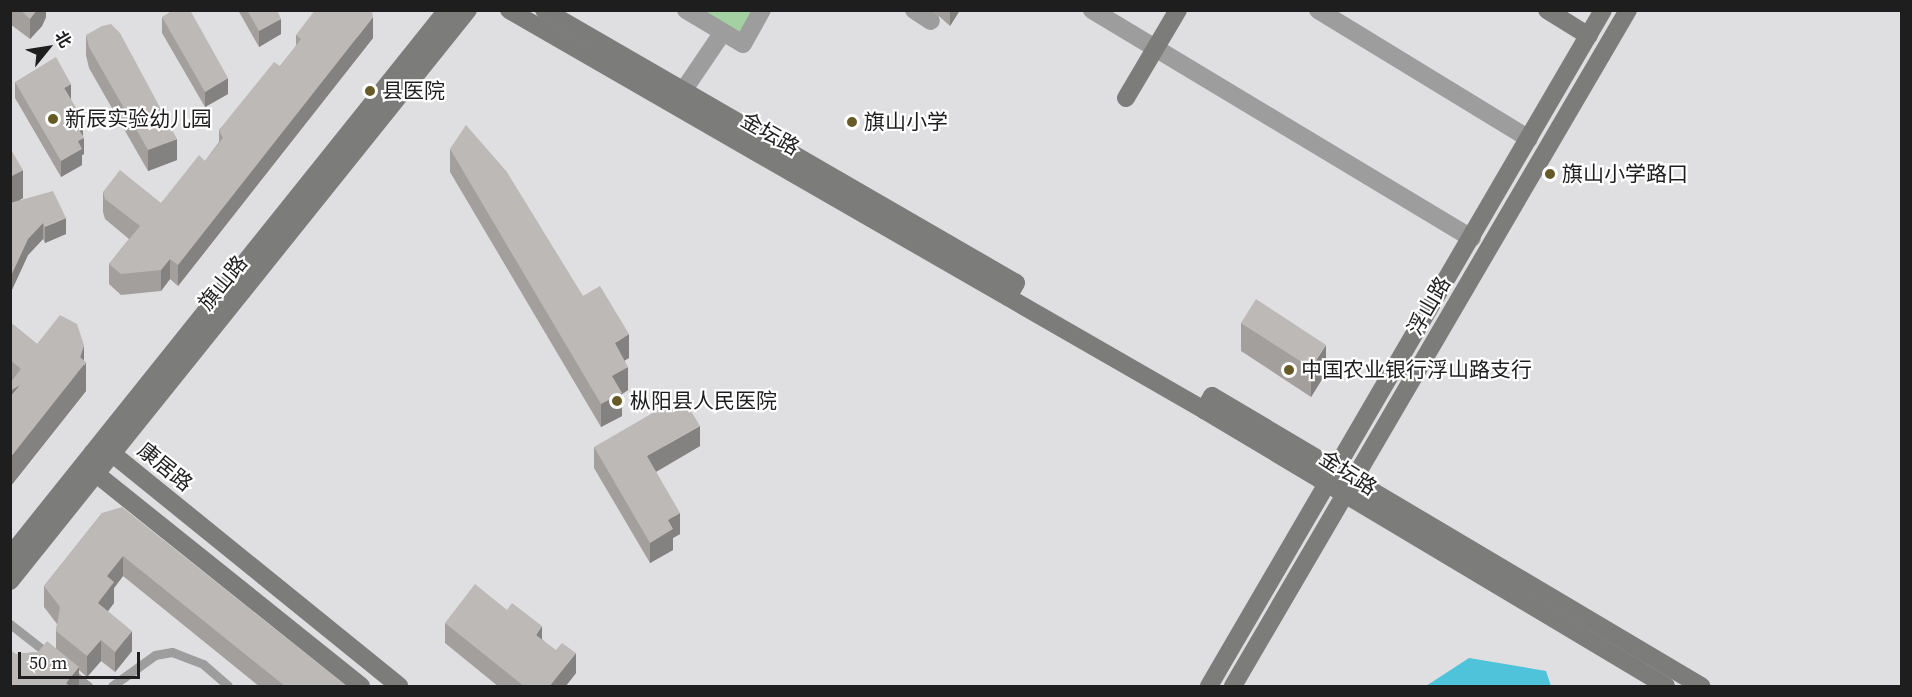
<!DOCTYPE html>
<html>
<head>
<meta charset="utf-8">
<style>
  body { margin:0 }
  #map { position:relative; width:1912px; height:697px; overflow:hidden; background:#dfdfe2; font-family:"Source Serif 4","Noto Sans SC",serif }
  div>[style] { position:absolute }
  .green>* { inset:0; background:#a3d1a2 }
  .water>* { inset:0; background:#4fc3d9 }
  .lane>* { height:9px; margin:-4.5px; padding:0 4.5px; transform-origin:4.5px; border-radius:4.5px; background:#9c9d9c }
  .street>* { height:18px; margin:-9px; padding:0 9px; transform-origin:9px; border-radius:9px; background:#9c9d9c }
  .secondary>* { height:18px; margin:-9px; padding:0 9px; transform-origin:9px; border-radius:9px; background:#7c7d7b }
  .wall>* { inset:0; background:#a29f9d }
  .shaded-wall>* { inset:0; background:#848280 }
  .building>* { inset:0; background:#bcb9b7 }
  .dots>* { width:16px; height:16px; translate:-50% -50%; box-sizing:border-box; border:3px solid #fff; border-radius:50% }
  span { translate:-50% -50%; white-space:nowrap; text-align:center; line-height:1.15; -webkit-text-stroke:4.5px #fff; paint-order:stroke }
  .poi-label { font-size:21px; color:#1e1e1f }
  .left { translate:0 -50%; text-align:left }
  .street-label { font-size:21px; color:#1e1e1f }
  .frame { position:absolute; inset:0; border:12px solid #1e1e1f; pointer-events:none }
  .north { position:absolute; left:18px; top:18px; width:60px; height:60px; -webkit-text-stroke:4px #fff; paint-order:stroke; rotate:60deg; font-size:16px; font-weight:700; line-height:24px; text-align:center; color:#1e1e1f }
  .north::after { content:''; display:block; margin:auto; width:21px; height:27px; background:#1e1e1f; clip-path:polygon(50% 0,100% 100%,50% 72%,0 100%) }
  .scale { position:absolute; left:18px; top:652px; width:122px; height:27px; box-sizing:border-box; border:3px solid #1e1e1f; border-top:0; padding-left:8px; font-size:18px; line-height:21px; white-space:nowrap; color:#1e1e1f; -webkit-text-stroke:4px #fff; paint-order:stroke }
</style>
</head>
<body>
<div id="map">
  <div class="green">
    <i style="clip-path:polygon(697px 11px,759px 11px,741px 32px)"></i>
  </div>
  <div class="water">
    <i style="clip-path:polygon(1469px 658px,1546px 671px,1551px 686px,1426px 686px)"></i>
  </div>
  <div class="lane">
    <i style="left:10px;top:624px;width:52px;rotate:38deg"></i>
    <i style="left:70px;top:672px;width:23px;rotate:38deg"></i>
    <i style="left:112px;top:686px;width:53px;rotate:-35.8deg"></i>
    <i style="left:155px;top:655px;width:17px;rotate:-10deg"></i>
    <i style="left:172px;top:652px;width:33px;rotate:21deg"></i>
    <i style="left:203px;top:664px;width:33px;rotate:41deg"></i>
  </div>
  <div class="street">
    <i style="left:686px;top:10px;width:66px;rotate:30.8deg"></i>
    <i style="left:743px;top:44px;width:39px;rotate:-61deg"></i>
    <i style="left:914px;top:10px;width:20px;rotate:33deg"></i>
    <i style="left:1092px;top:10px;width:443px;rotate:31deg"></i>
    <i style="left:1318px;top:10px;width:247px;rotate:31.4deg"></i>
    <i style="left:683px;top:91px;width:71px;rotate:-55.9deg"></i>
  </div>
  <div class="secondary">
    <i style="left:509px;top:10px;width:802px;rotate:29.92deg"></i>
    <i style="left:1204px;top:410px;width:538px;rotate:30.85deg"></i>
    <i style="left:544px;top:10px;width:545px;rotate:30.04deg"></i>
    <i style="left:1016px;top:283px;width:16px;rotate:120deg"></i>
    <i style="left:1547px;top:10px;width:49px;rotate:31.8deg"></i>
    <i style="left:1126px;top:98px;width:102px;rotate:-59.4deg"></i>
    <i style="left:1204px;top:410px;width:16px;rotate:-60deg"></i>
    <i style="left:1212px;top:396px;width:569px;rotate:30.67deg"></i>
    <i style="left:10px;top:556px;width:699px;rotate:-51.33deg"></i>
    <i style="left:10px;top:581px;width:732px;rotate:-51.27deg"></i>
    <i style="left:361px;top:686px;width:337px;rotate:-141.3deg"></i>
    <i style="left:98px;top:475px;width:23px;rotate:-103deg"></i>
    <i style="left:93px;top:453px;width:21px;rotate:5deg"></i>
    <i style="left:114px;top:455px;width:367px;rotate:39deg"></i>
    <i style="left:1209px;top:686px;width:782px;rotate:-59.76deg"></i>
    <i style="left:1233px;top:686px;width:783px;rotate:-59.7deg"></i>
  </div>
  <div class="wall">
    <i style="clip-path:polygon(10px 10px,46px 10px,46px 17px,42px 26px,30px 39px,10px 24px)"></i>
    <i style="clip-path:polygon(238px 10px,277px 10px,281px 34px,259px 47px)"></i>
    <i style="clip-path:polygon(932px 10px,960px 10px,950px 26px)"></i>
    <i style="clip-path:polygon(162px 17px,228px 94px,205px 107px,162px 33px)"></i>
    <i style="clip-path:polygon(86px 35px,177px 160px,148px 171px,89px 68px,86px 55px)"></i>
    <i style="clip-path:polygon(296px 35px,373px 38px,178px 286px,170px 279px,161px 291px,121px 295px,109px 284px,109px 264px,129px 239px,105px 219px,103px 212px,103px 192px,161px 203px,205px 161px,219px 142px,219px 130px,280px 66px,296px 46px)"></i>
    <i style="clip-path:polygon(15px 82px,71px 99px,83px 135px,84px 154px,82px 155px,82px 165px,61px 177px,15px 98px)"></i>
    <i style="clip-path:polygon(10px 148px,23px 198px,20px 200px,66px 234px,45px 243px,43px 239px,28px 255px,10px 294px)"></i>
    <i style="clip-path:polygon(450px 149px,583px 296px,629px 358px,625px 360px,628px 390px,622px 394px,622px 416px,601px 427px,450px 172px)"></i>
    <i style="clip-path:polygon(10px 322px,37px 344px,84px 360px,86px 391px,10px 487px)"></i>
    <i style="clip-path:polygon(1241px 323px,1326px 373px,1311px 397px,1241px 351px)"></i>
    <i style="clip-path:polygon(700px 446px,656px 472px,680px 534px,673px 538px,673px 550px,650px 563px,594px 468px,594px 447px)"></i>
    <i style="clip-path:polygon(102px 513px,348px 687px,260px 687px,123px 576px,114px 588px,114px 603px,108px 611px,132px 651px,115px 672px,101px 661px,87px 677px,79px 670px,79px 687px,16px 654px,38px 652px,56px 648px,56px 631px,57px 624px,44px 607px,44px 586px)"></i>
    <i style="clip-path:polygon(445px 623px,542px 639px,576px 673px,565px 687px,499px 687px,445px 643px)"></i>
  </div>
  <div class="shaded-wall">
    <i style="clip-path:polygon(37px 10px,46px 10px,46px 17px,42px 26px,30px 39px,30px 19px)"></i>
    <i style="clip-path:polygon(950px 10px,960px 10px,950px 26px)"></i>
    <i style="clip-path:polygon(373px 17px,373px 38px,178px 286px,178px 265px)"></i>
    <i style="clip-path:polygon(281px 19px,281px 34px,259px 47px,259px 31px)"></i>
    <i style="clip-path:polygon(228px 78px,228px 94px,205px 107px,205px 92px)"></i>
    <i style="clip-path:polygon(71px 84px,71px 100px,64px 88px)"></i>
    <i style="clip-path:polygon(83px 119px,83px 135px,75px 139px,75px 123px)"></i>
    <i style="clip-path:polygon(84px 138px,84px 154px,82px 155px,82px 165px,61px 177px,61px 161px,78px 141px)"></i>
    <i style="clip-path:polygon(177px 139px,177px 160px,148px 171px,148px 150px)"></i>
    <i style="clip-path:polygon(23px 170px,23px 198px,10px 205px,10px 177px)"></i>
    <i style="clip-path:polygon(66px 218px,66px 234px,45px 243px,45px 227px)"></i>
    <i style="clip-path:polygon(43px 223px,43px 239px,28px 255px,10px 294px,10px 278px,28px 239px)"></i>
    <i style="clip-path:polygon(170px 259px,170px 279px,161px 291px,161px 270px)"></i>
    <i style="clip-path:polygon(629px 334px,629px 358px,615px 366px,615px 343px)"></i>
    <i style="clip-path:polygon(84px 345px,84px 366px,86px 362px,86px 391px,10px 487px,10px 458px,80px 357px)"></i>
    <i style="clip-path:polygon(1326px 345px,1326px 373px,1311px 397px,1311px 368px)"></i>
    <i style="clip-path:polygon(628px 367px,628px 390px,622px 394px,622px 416px,601px 427px,601px 404px,612px 376px)"></i>
    <i style="clip-path:polygon(20px 385px,10px 419px,10px 391px)"></i>
    <i style="clip-path:polygon(700px 426px,700px 446px,647px 477px,647px 456px)"></i>
    <i style="clip-path:polygon(680px 513px,680px 534px,673px 538px,673px 550px,650px 563px,650px 543px,668px 520px)"></i>
    <i style="clip-path:polygon(123px 556px,123px 576px,114px 588px,114px 603px,98px 624px,98px 603px,107px 576px)"></i>
    <i style="clip-path:polygon(542px 626px,542px 647px,536px 635px)"></i>
    <i style="clip-path:polygon(132px 631px,132px 651px,115px 672px,115px 652px)"></i>
    <i style="clip-path:polygon(101px 640px,101px 661px,87px 677px,87px 656px)"></i>
    <i style="clip-path:polygon(576px 653px,576px 673px,565px 687px,549px 687px)"></i>
    <i style="clip-path:polygon(79px 667px,79px 687px,66px 687px,66px 683px)"></i>
  </div>
  <div class="building">
    <i style="clip-path:polygon(20px 10px,37px 10px,30px 19px)"></i>
    <i style="clip-path:polygon(173px 10px,190px 10px,228px 78px,205px 92px,162px 17px)"></i>
    <i style="clip-path:polygon(247px 10px,277px 10px,281px 19px,259px 31px)"></i>
    <i style="clip-path:polygon(315px 10px,372px 10px,373px 17px,178px 265px,170px 259px,161px 270px,121px 274px,109px 264px,140px 226px,105px 199px,103px 192px,120px 170px,161px 203px,199px 155px,205px 161px,223px 138px,219px 130px,274px 62px,280px 66px,301px 39px,296px 35px)"></i>
    <i style="clip-path:polygon(111px 24px,120px 33px,177px 139px,148px 150px,89px 47px,86px 35px,102px 26px)"></i>
    <i style="clip-path:polygon(56px 57px,71px 84px,64px 88px,83px 119px,75px 123px,84px 138px,78px 141px,82px 149px,61px 161px,15px 82px)"></i>
    <i style="clip-path:polygon(466px 125px,507px 172px,583px 296px,600px 286px,629px 334px,615px 343px,628px 367px,612px 376px,622px 393px,601px 404px,450px 149px)"></i>
    <i style="clip-path:polygon(10px 148px,23px 170px,10px 177px)"></i>
    <i style="clip-path:polygon(53px 191px,66px 218px,45px 227px,43px 223px,28px 239px,10px 278px,10px 216px,12px 214px,10px 211px,10px 203px)"></i>
    <i style="clip-path:polygon(1256px 299px,1326px 345px,1311px 368px,1241px 323px)"></i>
    <i style="clip-path:polygon(60px 315px,77px 324px,84px 345px,80px 357px,86px 362px,10px 458px,10px 397px,20px 385px,10px 391px,10px 383px,21px 369px,10px 360px,10px 322px,37px 344px)"></i>
    <i style="clip-path:polygon(682px 396px,700px 426px,647px 456px,680px 513px,668px 520px,673px 529px,650px 543px,594px 447px)"></i>
    <i style="clip-path:polygon(122px 507px,348px 687px,286px 687px,123px 556px,107px 576px,114px 582px,98px 603px,132px 631px,115px 652px,101px 640px,87px 656px,56px 631px,60px 607px,44px 586px,102px 513px)"></i>
    <i style="clip-path:polygon(475px 584px,507px 610px,512px 603px,542px 626px,536px 635px,556px 650px,562px 643px,576px 653px,549px 687px,525px 687px,445px 623px)"></i>
    <i style="clip-path:polygon(47px 641px,79px 667px,66px 683px,71px 687px,10px 687px,10px 650px,16px 654px,38px 652px)"></i>
  </div>
  <div class="dots">
    <i style="left:370px;top:91px;background:#665b27"></i>
    <i style="left:53px;top:119px;background:#665b27"></i>
    <i style="left:852px;top:122px;background:#665b27"></i>
    <i style="left:1550px;top:174px;background:#665b27"></i>
    <i style="left:1289px;top:370px;background:#665b27"></i>
    <i style="left:617px;top:401px;background:#665b27"></i>
  </div>
  <div class="poi-label">
    <span class="left" style="left:382px;top:91px">县医院</span>
    <span class="left" style="left:65px;top:119px">新辰实验幼儿园</span>
    <span class="left" style="left:864px;top:122px">旗山小学</span>
    <span class="left" style="left:1562px;top:174px">旗山小学路口</span>
    <span class="left" style="left:1301px;top:370px">中国农业银行浮山路支行</span>
    <span class="left" style="left:630px;top:401px">枞阳县人民医院</span>
  </div>
  <div class="street-label">
    <span style="left:770px;top:134px;rotate:30deg">金坛路</span>
    <span style="left:223px;top:283px;rotate:-51deg">旗山路</span>
    <span style="left:1429px;top:306px;rotate:-60deg">浮山路</span>
    <span style="left:165px;top:467px;rotate:39deg">康居路</span>
    <span style="left:1348px;top:473px;rotate:33deg">金坛路</span>
  </div>
  <div class="frame"></div>
  <div class="north">北</div>
  <div class="scale">50 m</div>
</div>
</body>
</html>
